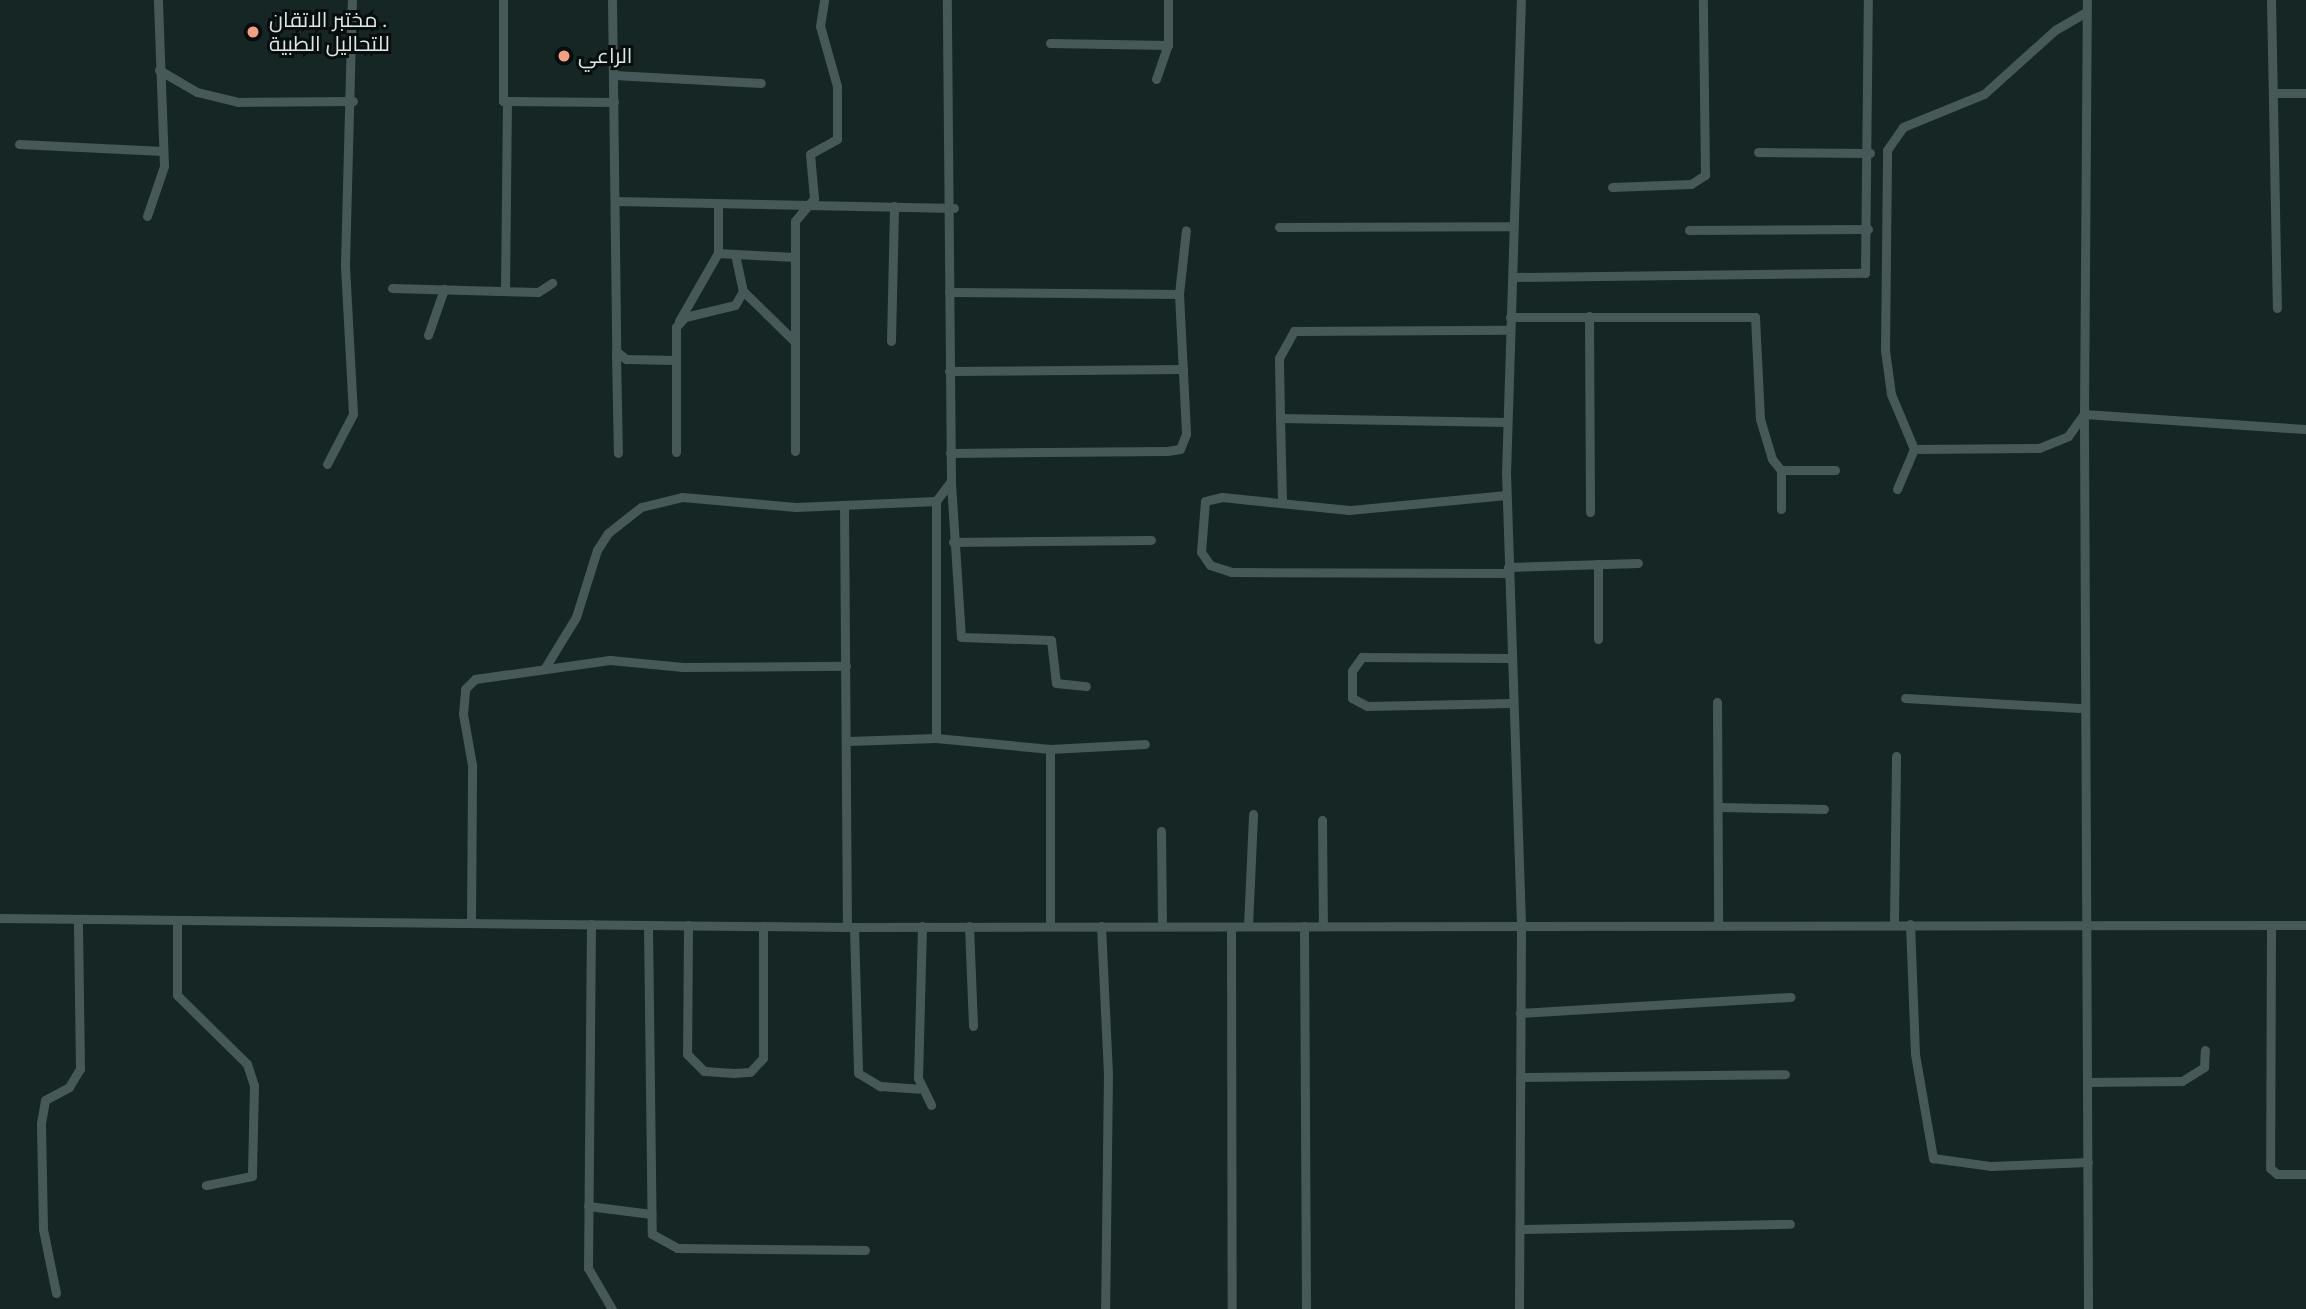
<!DOCTYPE html>
<html>
<head>
<meta charset="utf-8">
<style>
  body { margin:0 }
  #map { position:relative; width:2306px; height:1309px; overflow:hidden; background:#152625; font-family:Figtree,Cairo,sans-serif }
  div>[style] { position:absolute }
  .street>* { height:9px; margin:-4.5px; padding:0 4.5px; transform-origin:4.5px; border-radius:4.5px; background:#465958 }
  .dots>* { width:19px; height:19px; translate:-50% -50%; box-sizing:border-box; border:4px solid #070e0d; border-radius:50% }
  span { translate:-50% -50%; white-space:nowrap; text-align:center; line-height:1.15; -webkit-text-stroke:6px #070e0d; paint-order:stroke }
  .poi-label { font-size:21px; color:#dce7e6 }
  .left { translate:0 -50%; text-align:left }
</style>
</head>
<body>
<div id="map">
  <div class="street">
    <i style="left:503px;top:0;width:101px;rotate:90deg"></i>
    <i style="left:503px;top:101px;width:111px;rotate:0.5deg"></i>
    <i style="left:612px;top:0;width:351px;rotate:89.3deg"></i>
    <i style="left:616px;top:351px;width:13px;rotate:39deg"></i>
    <i style="left:626px;top:359px;width:48px;rotate:1.2deg"></i>
    <i style="left:2271px;top:0;width:308px;rotate:88.9deg"></i>
    <i style="left:1050px;top:43px;width:118px;rotate:1deg"></i>
    <i style="left:159px;top:70px;width:44px;rotate:30.1deg"></i>
    <i style="left:197px;top:92px;width:42px;rotate:13.7deg"></i>
    <i style="left:238px;top:102px;width:115px;rotate:-0.5deg"></i>
    <i style="left:614px;top:75px;width:147px;rotate:3.1deg"></i>
    <i style="left:1156px;top:79px;width:36px;rotate:-71deg"></i>
    <i style="left:1168px;top:45px;width:45px;rotate:-90deg"></i>
    <i style="left:2273px;top:93px;width:33px"></i>
    <i style="left:19px;top:144px;width:144px;rotate:2.8deg"></i>
    <i style="left:1758px;top:152px;width:112px;rotate:0.5deg"></i>
    <i style="left:1612px;top:187px;width:79px;rotate:-2.2deg"></i>
    <i style="left:1691px;top:184px;width:17px;rotate:-33deg"></i>
    <i style="left:1705px;top:175px;width:175px;rotate:-90.7deg"></i>
    <i style="left:616px;top:201px;width:338px;rotate:1.2deg"></i>
    <i style="left:147px;top:216px;width:53px;rotate:-71.2deg"></i>
    <i style="left:164px;top:166px;width:166px;rotate:-92.1deg"></i>
    <i style="left:1279px;top:227px;width:234px;rotate:-0.2deg"></i>
    <i style="left:1689px;top:230px;width:179px;rotate:-0.3deg"></i>
    <i style="left:718px;top:253px;width:76px;rotate:3deg"></i>
    <i style="left:735px;top:254px;width:38px;rotate:78deg"></i>
    <i style="left:743px;top:291px;width:73px;rotate:44.4deg"></i>
    <i style="left:1514px;top:277px;width:351px;rotate:-0.7deg"></i>
    <i style="left:1865px;top:273px;width:273px;rotate:-89.4deg"></i>
    <i style="left:392px;top:288px;width:146px;rotate:1.6deg"></i>
    <i style="left:538px;top:292px;width:17px;rotate:-33deg"></i>
    <i style="left:505px;top:291px;width:188px;rotate:-89.4deg"></i>
    <i style="left:949px;top:292px;width:230px;rotate:0.5deg"></i>
    <i style="left:1179px;top:294px;width:140px;rotate:87.1deg"></i>
    <i style="left:1186px;top:434px;width:16px;rotate:112deg"></i>
    <i style="left:1180px;top:449px;width:13px;rotate:171deg"></i>
    <i style="left:1167px;top:451px;width:217px;rotate:179.5deg"></i>
    <i style="left:1179px;top:294px;width:64px;rotate:-83.8deg"></i>
    <i style="left:1589px;top:316px;width:196px;rotate:89.7deg"></i>
    <i style="left:1510px;top:317px;width:245px"></i>
    <i style="left:1755px;top:317px;width:102px;rotate:87.2deg"></i>
    <i style="left:1760px;top:419px;width:42px;rotate:73.3deg"></i>
    <i style="left:1772px;top:459px;width:14px;rotate:51deg"></i>
    <i style="left:1781px;top:470px;width:54px"></i>
    <i style="left:679px;top:321px;width:78px;rotate:-60.2deg"></i>
    <i style="left:718px;top:253px;width:49px;rotate:-90deg"></i>
    <i style="left:428px;top:335px;width:49px;rotate:-70.8deg"></i>
    <i style="left:891px;top:341px;width:135px;rotate:-88.7deg"></i>
    <i style="left:616px;top:353px;width:100px;rotate:88.9deg"></i>
    <i style="left:949px;top:371px;width:234px;rotate:-0.5deg"></i>
    <i style="left:1280px;top:418px;width:83px;rotate:88.6deg"></i>
    <i style="left:1507px;top:422px;width:227px;rotate:-179deg"></i>
    <i style="left:1280px;top:418px;width:60px;rotate:-91deg"></i>
    <i style="left:1279px;top:358px;width:31px;rotate:-61deg"></i>
    <i style="left:1294px;top:331px;width:216px;rotate:-0.3deg"></i>
    <i style="left:1914px;top:449px;width:125px;rotate:-0.5deg"></i>
    <i style="left:2039px;top:448px;width:31px;rotate:-22deg"></i>
    <i style="left:2068px;top:436px;width:27px;rotate:-54deg"></i>
    <i style="left:2084px;top:414px;width:414px;rotate:-89.6deg"></i>
    <i style="left:795px;top:451px;width:230px;rotate:-90deg"></i>
    <i style="left:795px;top:221px;width:30px;rotate:-50deg"></i>
    <i style="left:814px;top:198px;width:44px;rotate:-95.2deg"></i>
    <i style="left:810px;top:154px;width:31px;rotate:-29deg"></i>
    <i style="left:837px;top:139px;width:53px;rotate:-90deg"></i>
    <i style="left:837px;top:86px;width:62px;rotate:-105.8deg"></i>
    <i style="left:820px;top:26px;width:26px;rotate:-81deg"></i>
    <i style="left:676px;top:452px;width:125px;rotate:-90deg"></i>
    <i style="left:676px;top:327px;width:13px;rotate:-48deg"></i>
    <i style="left:685px;top:317px;width:51px;rotate:-13.5deg"></i>
    <i style="left:735px;top:305px;width:16px;rotate:-60deg"></i>
    <i style="left:327px;top:464px;width:56px;rotate:-62.5deg"></i>
    <i style="left:353px;top:414px;width:150px;rotate:-93.1deg"></i>
    <i style="left:345px;top:264px;width:264px;rotate:-88.5deg"></i>
    <i style="left:1781px;top:470px;width:39px;rotate:90deg"></i>
    <i style="left:951px;top:483px;width:154px;rotate:86.3deg"></i>
    <i style="left:961px;top:637px;width:90px;rotate:1.9deg"></i>
    <i style="left:1051px;top:640px;width:43px;rotate:83.4deg"></i>
    <i style="left:1056px;top:683px;width:30px;rotate:6deg"></i>
    <i style="left:1897px;top:489px;width:43px;rotate:-67deg"></i>
    <i style="left:1914px;top:449px;width:60px;rotate:-112.7deg"></i>
    <i style="left:1891px;top:394px;width:44px;rotate:-97.8deg"></i>
    <i style="left:1885px;top:350px;width:200px;rotate:-89.4deg"></i>
    <i style="left:1887px;top:150px;width:28px;rotate:-55deg"></i>
    <i style="left:1903px;top:127px;width:87px;rotate:-22.2deg"></i>
    <i style="left:1984px;top:94px;width:96px;rotate:-42deg"></i>
    <i style="left:2055px;top:30px;width:36px;rotate:-30deg"></i>
    <i style="left:1506px;top:495px;width:158px;rotate:174.5deg"></i>
    <i style="left:1349px;top:510px;width:128px;rotate:-174.2deg"></i>
    <i style="left:1222px;top:497px;width:17px;rotate:167deg"></i>
    <i style="left:1205px;top:501px;width:51px;rotate:94.5deg"></i>
    <i style="left:1201px;top:552px;width:16px;rotate:55deg"></i>
    <i style="left:1210px;top:565px;width:23px;rotate:18deg"></i>
    <i style="left:1232px;top:572px;width:276px;rotate:0.2deg"></i>
    <i style="left:844px;top:505px;width:422px;rotate:89.6deg"></i>
    <i style="left:953px;top:542px;width:198px;rotate:-0.6deg"></i>
    <i style="left:1598px;top:564px;width:75px;rotate:90deg"></i>
    <i style="left:1508px;top:567px;width:130px;rotate:-1.8deg"></i>
    <i style="left:1510px;top:658px;width:148px;rotate:-179.6deg"></i>
    <i style="left:1362px;top:657px;width:17px;rotate:126deg"></i>
    <i style="left:1352px;top:671px;width:27px;rotate:90deg"></i>
    <i style="left:1352px;top:698px;width:17px;rotate:28deg"></i>
    <i style="left:1367px;top:706px;width:145px;rotate:-1.2deg"></i>
    <i style="left:546px;top:666px;width:57px;rotate:-58.5deg"></i>
    <i style="left:576px;top:617px;width:70px;rotate:-72.6deg"></i>
    <i style="left:597px;top:550px;width:20px;rotate:-57deg"></i>
    <i style="left:608px;top:533px;width:42px;rotate:-38.2deg"></i>
    <i style="left:641px;top:507px;width:42px;rotate:-13.7deg"></i>
    <i style="left:682px;top:497px;width:114px;rotate:5deg"></i>
    <i style="left:796px;top:507px;width:140px;rotate:-2.5deg"></i>
    <i style="left:936px;top:501px;width:25px;rotate:-53deg"></i>
    <i style="left:951px;top:481px;width:481px;rotate:-90.5deg"></i>
    <i style="left:1905px;top:698px;width:175px;rotate:3.3deg"></i>
    <i style="left:1717px;top:702px;width:221px;rotate:89.7deg"></i>
    <i style="left:936px;top:738px;width:237px;rotate:-90deg"></i>
    <i style="left:848px;top:741px;width:88px;rotate:-2deg"></i>
    <i style="left:936px;top:738px;width:115px;rotate:5.5deg"></i>
    <i style="left:1050px;top:749px;width:177px;rotate:90deg"></i>
    <i style="left:1050px;top:749px;width:95px;rotate:-3deg"></i>
    <i style="left:1719px;top:807px;width:105px;rotate:1.1deg"></i>
    <i style="left:1322px;top:820px;width:106px;rotate:89.5deg"></i>
    <i style="left:1161px;top:831px;width:95px;rotate:89.4deg"></i>
    <i style="left:0;top:918px;width:847px;rotate:0.61deg"></i>
    <i style="left:847px;top:927px;width:1459px;rotate:-0.08deg"></i>
    <i style="left:177px;top:920px;width:75px;rotate:90deg"></i>
    <i style="left:177px;top:995px;width:98px;rotate:44.6deg"></i>
    <i style="left:247px;top:1064px;width:22px;rotate:72deg"></i>
    <i style="left:254px;top:1085px;width:91px;rotate:91.3deg"></i>
    <i style="left:252px;top:1176px;width:47px;rotate:168.9deg"></i>
    <i style="left:471px;top:923px;width:158px;rotate:-89.6deg"></i>
    <i style="left:472px;top:765px;width:52px;rotate:-100deg"></i>
    <i style="left:463px;top:714px;width:25px;rotate:-85deg"></i>
    <i style="left:465px;top:689px;width:14px;rotate:-45deg"></i>
    <i style="left:475px;top:679px;width:136px;rotate:-8deg"></i>
    <i style="left:610px;top:660px;width:73px;rotate:5.5deg"></i>
    <i style="left:683px;top:667px;width:163px;rotate:-0.4deg"></i>
    <i style="left:591px;top:924px;width:344px;rotate:90.5deg"></i>
    <i style="left:588px;top:1268px;width:48px;rotate:59.7deg"></i>
    <i style="left:1894px;top:924px;width:168px;rotate:-89.3deg"></i>
    <i style="left:1910px;top:924px;width:130px;rotate:87.8deg"></i>
    <i style="left:1915px;top:1054px;width:106px;rotate:80.2deg"></i>
    <i style="left:1933px;top:1158px;width:59px;rotate:7.9deg"></i>
    <i style="left:1991px;top:1166px;width:97px;rotate:-2.4deg"></i>
    <i style="left:648px;top:925px;width:309px;rotate:89.3deg"></i>
    <i style="left:652px;top:1234px;width:29px;rotate:29deg"></i>
    <i style="left:677px;top:1248px;width:188px;rotate:0.6deg"></i>
    <i style="left:688px;top:925px;width:129px;rotate:90.4deg"></i>
    <i style="left:687px;top:1054px;width:24px;rotate:45deg"></i>
    <i style="left:704px;top:1071px;width:30px;rotate:4deg"></i>
    <i style="left:734px;top:1073px;width:16px;rotate:-4deg"></i>
    <i style="left:750px;top:1072px;width:19px;rotate:-47deg"></i>
    <i style="left:763px;top:1058px;width:132px;rotate:-90deg"></i>
    <i style="left:2271px;top:925px;width:243px;rotate:90.2deg"></i>
    <i style="left:2270px;top:1168px;width:9px;rotate:41deg"></i>
    <i style="left:2277px;top:1174px;width:29px"></i>
    <i style="left:922px;top:926px;width:152px;rotate:91.5deg"></i>
    <i style="left:918px;top:1078px;width:30px;rotate:64deg"></i>
    <i style="left:969px;top:926px;width:100px;rotate:87.7deg"></i>
    <i style="left:1101px;top:926px;width:147px;rotate:87.3deg"></i>
    <i style="left:1108px;top:1073px;width:236px;rotate:90.7deg"></i>
    <i style="left:1248px;top:926px;width:112px;rotate:-87.4deg"></i>
    <i style="left:1304px;top:926px;width:383px;rotate:89.7deg"></i>
    <i style="left:854px;top:927px;width:146px;rotate:88.4deg"></i>
    <i style="left:858px;top:1073px;width:26px;rotate:31deg"></i>
    <i style="left:880px;top:1086px;width:39px;rotate:4deg"></i>
    <i style="left:1231px;top:927px;width:382px;rotate:89.9deg"></i>
    <i style="left:1520px;top:1013px;width:271px;rotate:-3.4deg"></i>
    <i style="left:1520px;top:1077px;width:265px;rotate:-0.6deg"></i>
    <i style="left:2087px;top:1082px;width:95px;rotate:-0.6deg"></i>
    <i style="left:2182px;top:1081px;width:26px;rotate:-32deg"></i>
    <i style="left:2204px;top:1067px;width:17px;rotate:-87deg"></i>
    <i style="left:588px;top:1206px;width:64px;rotate:7.1deg"></i>
    <i style="left:1523px;top:1229px;width:267px;rotate:-1.1deg"></i>
    <i style="left:56px;top:1293px;width:65px;rotate:-101.5deg"></i>
    <i style="left:43px;top:1229px;width:106px;rotate:-91.1deg"></i>
    <i style="left:41px;top:1123px;width:23px;rotate:-80deg"></i>
    <i style="left:45px;top:1100px;width:27px;rotate:-28deg"></i>
    <i style="left:69px;top:1087px;width:21px;rotate:-59deg"></i>
    <i style="left:80px;top:1069px;width:150px;rotate:-90.8deg"></i>
    <i style="left:1519px;top:1309px;width:385px;rotate:-89.7deg"></i>
    <i style="left:1521px;top:924px;width:450px;rotate:-91.9deg"></i>
    <i style="left:1506px;top:474px;width:474px;rotate:-88.2deg"></i>
    <i style="left:2088px;top:1309px;width:895px;rotate:-90.26deg"></i>
    <i style="left:2084px;top:414px;width:221px;rotate:3.9deg"></i>
  </div>
  <div class="dots">
    <i style="left:253px;top:32px;background:#f39f84"></i>
    <i style="left:564px;top:56px;background:#f39f84"></i>
  </div>
  <div class="poi-label">
    <span class="left" style="left:269px;top:32px">مختبر اﻻتقان .<br>للتحاليل الطبية</span>
    <span class="left" style="left:578px;top:56px">الراعي</span>
  </div>
</div>
</body>
</html>
